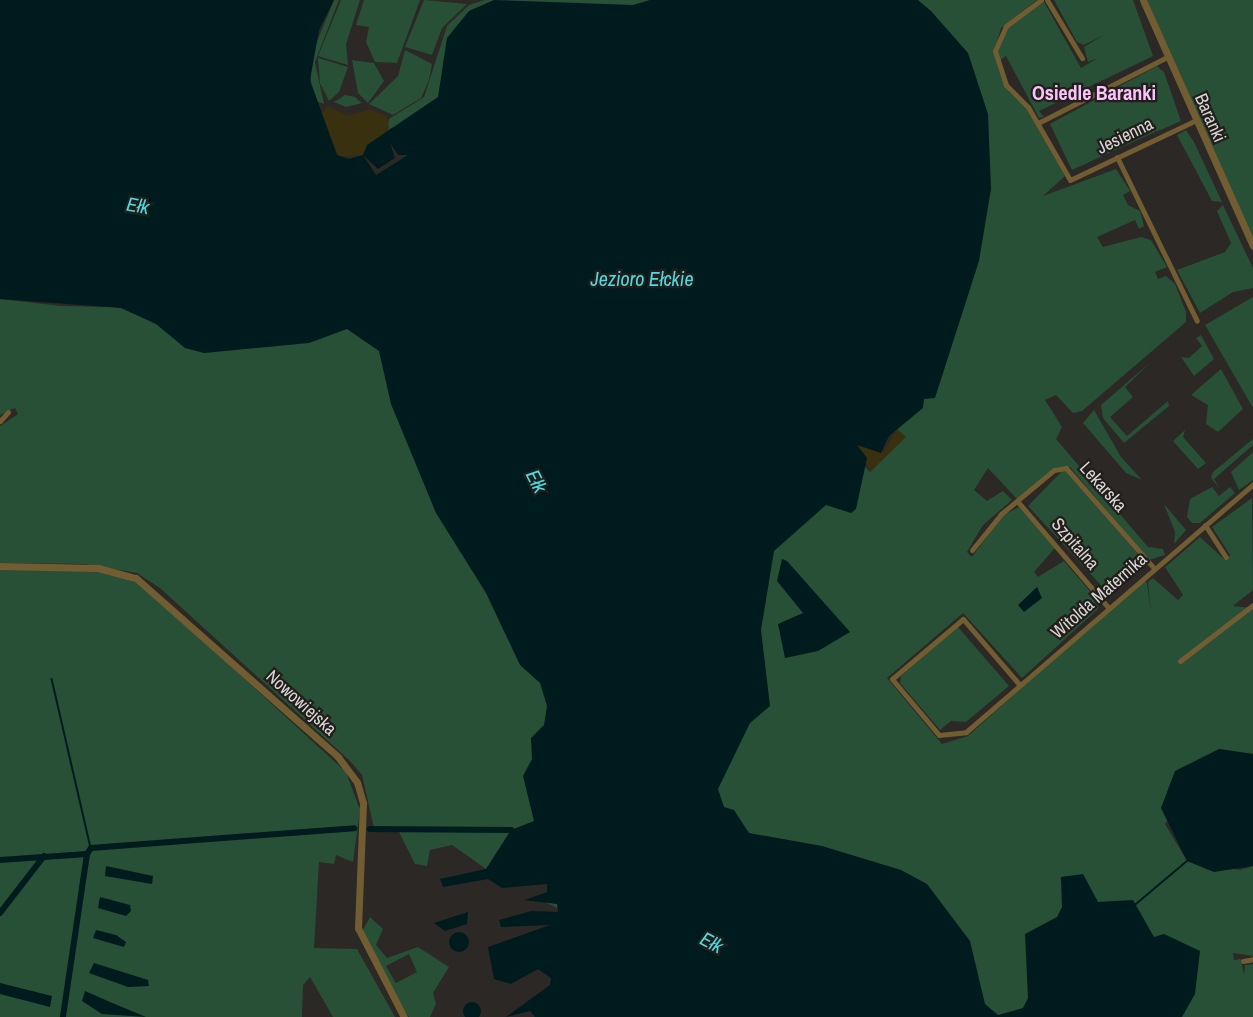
<!DOCTYPE html>
<html>
<head>
<meta charset="utf-8">
<style>
  body { margin:0 }
  #map { position:relative; width:1253px; height:1017px; overflow:hidden; background:#2b2825; font-family:"Archivo Narrow",sans-serif }
  div>[style] { position:absolute }
  .green>* { inset:0; background:#275036 }
  .sand>* { inset:0; background:#38300f }
  .water>* { inset:0; background:#001b1d }
  .round { border-radius:50% }
  .pier>* { inset:0; background:#2b2825 }
  .stream>* { height:1.5px; margin:-0.75px; padding:0 0.75px; transform-origin:0.75px; border-radius:0.75px; background:#001b1d }
  .canal>* { height:6px; margin:-3px; padding:0 3px; transform-origin:3px; border-radius:3px; background:#001b1d }
  .minor>* { height:5px; margin:-2.5px; padding:0 2.5px; transform-origin:2.5px; border-radius:2.5px; background:#725d32 }
  .tertiary>* { height:7px; margin:-3.5px; padding:0 3.5px; transform-origin:3.5px; border-radius:3.5px; background:#725d32 }
  span { translate:-50% -50%; white-space:nowrap; text-align:center; line-height:1.15; -webkit-text-stroke:4.5px #211e1c; paint-order:stroke }
  .street-label { font-size:18px; color:#d8d6d4 }
  .neighbourhood-label { font-size:20px; color:#fcc2fc; font-weight:700 }
  .water-label { font-size:20px; color:#4edae2; font-style:italic }
</style>
</head>
<body>
<div id="map">
  <div class="green">
    <i style="clip-path:polygon(334px 0,339px 0,315px 62px,324px 104px,316px 101px,311px 88px,311px 56px)"></i>
    <i style="clip-path:polygon(341px 0,360px 0,346px 44px,348px 65px,318px 56px)"></i>
    <i style="clip-path:polygon(364px 0,420px 0,397px 63px,375px 62px,366px 42px,369px 27px,356px 25px)"></i>
    <i style="clip-path:polygon(424px 0,467px 4px,442px 28px,432px 55px,405px 47px)"></i>
    <i style="clip-path:polygon(485px 0,687px 0,387px 130px,389px 119px,424px 97px,447px 26px,469px 5px)"></i>
    <i style="clip-path:polygon(882px 0,1037px 0,1001px 28px,994px 52px,1009px 92px,1026px 108px,1065px 176px,1043px 196px,1116px 169px,1130px 191px,1123px 195px,1128px 205px,1140px 211px,1144px 226px,1139px 229px,1135px 220px,1097px 237px,1103px 247px,1141px 237px,1151px 240px,1167px 267px,1155px 272px,1158px 279px,1166px 276px,1175px 284px,1186px 312px,1186px 322px,1082px 411px,1073px 413px,1056px 395px,1045px 400px,1062px 427px,1056px 439px,1148px 547px,1163px 549px,1165px 555px,1149px 560px,1070px 467px,1054px 468px,1017px 499px,988px 468px,974px 490px,987px 501px,1003px 491px,1012px 500px,983px 525px,967px 552px,972px 557px,1002px 516px,1019px 507px,1055px 548px,1034px 572px,1038px 577px,1064px 561px,1099px 602px,1098px 609px,1022px 678px,963px 613px,887px 678px,942px 744px,968px 736px,1139px 582px,1147px 582px,1151px 612px,1148px 582px,1153px 578px,1178px 600px,1183px 595px,1165px 567px,1200px 537px,1225px 560px,1230px 555px,1212px 527px,1252px 498px,1253px 590px,1233px 606px,1253px 608px,1253px 754px,1219px 749px,1165px 824px,1187px 861px,1240px 870px,1253px 866px,1253px 956px,1233px 953px,1234px 960px,1241px 959px,1244px 975px,1245px 965px,1253px 964px,1253px 1017px,938px 1017px,683px 836px,735px 579px,863px 464px,870px 472px,905px 437px,894px 426px,989px 179px)"></i>
    <i style="clip-path:polygon(1054px 0,1133px 0,1153px 56px,1039px 111px,1044px 117px,1039px 118px,1006px 56px,999px 61px,997px 47px,1008px 26px,1044px 2px,1081px 68px,1098px 58px,1088px 62px,1084px 47px,1104px 35px,1084px 45px,1077px 42px)"></i>
    <i style="clip-path:polygon(1147px 0,1253px 0,1253px 239px,1237px 205px)"></i>
    <i style="clip-path:polygon(405px 50px,432px 64px,429px 80px,421px 98px,393px 115px,369px 104px,398px 76px)"></i>
    <i style="clip-path:polygon(318px 58px,348px 67px,339px 92px,329px 101px,320px 83px)"></i>
    <i style="clip-path:polygon(352px 60px,374px 63px,384px 81px,368px 103px,358px 93px)"></i>
    <i style="clip-path:polygon(1157px 66px,1164px 72px,1181px 121px,1156px 132px,1145px 111px,1155px 132px,1072px 170px,1050px 124px)"></i>
    <i style="clip-path:polygon(345px 95px,355px 97px,362px 103px,346px 107px,334px 102px)"></i>
    <i style="clip-path:polygon(1186px 130px,1194px 142px,1222px 202px,1212px 201px,1177px 135px)"></i>
    <i style="clip-path:polygon(1223px 205px,1253px 268px,1253px 288px,1233px 292px,1200px 313px,1177px 270px,1225px 252px,1231px 243px,1217px 211px)"></i>
    <i style="clip-path:polygon(1253px 297px,1253px 408px,1205px 325px)"></i>
    <i style="clip-path:polygon(0 299px,61px 306px,357px 312px,546px 629px,559px 909px,541px 900px,524px 900px,547px 892px,547px 884px,486px 869px,452px 845px,430px 850px,427px 866px,415px 864px,398px 830px,374px 828px,362px 775px,350px 761px,160px 588px,137px 573px,85px 564px,0 563px,0 426px,18px 414px,15px 408px,0 415px)"></i>
    <i style="clip-path:polygon(1201px 335px,1214px 359px,1194px 376px,1181px 357px,1189px 358px,1202px 346px,1196px 338px)"></i>
    <i style="clip-path:polygon(1152px 361px,1125px 387px,1133px 397px,1110px 417px,1127px 436px,1168px 401px,1169px 406px,1124px 443px,1103px 418px,1101px 405px)"></i>
    <i style="clip-path:polygon(1221px 369px,1243px 409px,1218px 432px,1206px 424px,1208px 405px,1191px 395px)"></i>
    <i style="clip-path:polygon(1094px 410px,1121px 457px,1142px 480px,1126px 473px,1083px 423px)"></i>
    <i style="clip-path:polygon(1185px 430px,1183px 437px,1206px 463px,1198px 469px,1173px 441px)"></i>
    <i style="clip-path:polygon(1253px 439px,1253px 445px,1214px 479px,1220px 489px,1211px 478px,1213px 472px)"></i>
    <i style="clip-path:polygon(1253px 452px,1253px 480px,1239px 490px,1231px 472px)"></i>
    <i style="clip-path:polygon(1062px 471px,1068px 471px,1143px 560px,1109px 594px,1028px 506px)"></i>
    <i style="clip-path:polygon(1212px 487px,1219px 496px,1230px 487px,1235px 493px,1200px 523px,1192px 523px,1187px 517px,1190px 499px)"></i>
    <i style="clip-path:polygon(1164px 504px,1186px 530px,1174px 544px,1175px 532px)"></i>
    <i style="clip-path:polygon(0 569px,105px 571px,141px 584px,346px 772px,360px 810px,353px 862px,336px 855px,334px 864px,319px 862px,314px 948px,357px 949px,395px 1017px,333px 1017px,310px 977px,303px 985px,302px 1017px,0 1017px)"></i>
    <i style="clip-path:polygon(958px 627px,1009px 686px,966px 722px,951px 721px,940px 730px,900px 683px,901px 676px)"></i>
    <i style="clip-path:polygon(evenodd,370px 917px,383px 929px,376px 945px,387px 958px,418px 947px,449px 967px,433px 993px,436px 1004px,430px 1017px,409px 1017px,392px 991px,366px 943px,363px 930px,370px 917px,409px 954px,417px 972px,396px 983px,386px 966px,409px 954px)"></i>
  </div>
  <div class="sand">
    <i style="clip-path:polygon(327px 106px,349px 116px,369px 109px,387px 116px,389px 128px,363px 155px,339px 157px,321px 114px)"></i>
    <i style="clip-path:polygon(897px 429px,906px 437px,870px 472px,857px 445px,884px 451px)"></i>
  </div>
  <div class="water">
    <i style="clip-path:polygon(0 0,334px 0,319px 30px,310px 80px,337px 155px,349px 159px,363px 155px,367px 145px,438px 97px,447px 38px,469px 11px,494px 0,633px 5px,650px 0,918px 0,931px 11px,968px 53px,988px 114px,991px 189px,979px 261px,935px 398px,924px 399px,923px 408px,889px 436px,881px 453px,857px 445px,867px 458px,856px 509px,851px 513px,826px 505px,774px 551px,761px 630px,770px 706px,750px 723px,718px 789px,724px 807px,734px 810px,749px 833px,822px 846px,901px 870px,927px 884px,970px 941px,985px 1004px,998px 1015px,1023px 1008px,1028px 998px,1025px 934px,1057px 917px,1062px 907px,1061px 877px,1083px 874px,1098px 902px,1133px 900px,1154px 937px,1164px 934px,1200px 951px,1195px 994px,1182px 1017px,535px 1017px,530px 1011px,506px 1017px,550px 985px,551px 978px,538px 969px,511px 984px,494px 979px,488px 947px,550px 925px,501px 927px,499px 920px,531px 911px,558px 912px,557px 904px,524px 900px,547px 892px,547px 884px,502px 888px,488px 879px,443px 887px,440px 879px,486px 869px,511px 830px,534px 821px,523px 776px,532px 759px,531px 738px,544px 725px,547px 706px,540px 683px,520px 665px,486px 593px,436px 513px,391px 404px,379px 351px,347px 329px,309px 343px,204px 353px,185px 348px,156px 324px,121px 308px,0 299px)"></i>
    <i style="clip-path:polygon(782px 559px,787px 561px,850px 632px,818px 651px,785px 658px,778px 624px,803px 613px,777px 581px)"></i>
    <i style="clip-path:polygon(1037px 587px,1042px 598px,1024px 612px,1018px 605px)"></i>
    <i style="clip-path:polygon(1219px 749px,1253px 754px,1253px 866px,1214px 872px,1187px 861px,1161px 808px,1175px 771px)"></i>
    <i style="clip-path:polygon(106px 866px,153px 876px,152px 884px,105px 876px)"></i>
    <i style="clip-path:polygon(100px 897px,130px 905px,131px 911px,126px 916px,98px 908px)"></i>
    <i style="clip-path:polygon(468px 912px,467px 924px,445px 931px,434px 923px)"></i>
    <i style="clip-path:polygon(96px 930px,116px 935px,126px 942px,124px 947px,93px 938px)"></i>
    <i class="round" style="left:449px;top:932px;width:20px;height:20px"></i>
    <i style="clip-path:polygon(94px 963px,148px 980px,149px 986px,128px 987px,89px 973px)"></i>
    <i style="clip-path:polygon(0 983px,52px 996px,50px 1007px,0 994px)"></i>
    <i style="clip-path:polygon(85px 991px,110px 1002px,146px 1017px,102px 1014px,82px 1001px)"></i>
    <i class="round" style="left:463px;top:1002px;width:18px;height:18px"></i>
  </div>
  <div class="pier">
    <i style="clip-path:polygon(390px 143px,398px 155px,408px 155px,376px 175px,363px 155px,378px 169px,395px 158px)"></i>
  </div>
  <div class="stream">
    <i style="left:52px;top:679px;width:173px;rotate:77deg"></i>
    <i style="left:1136px;top:904px;width:67px;rotate:-40.1deg"></i>
  </div>
  <div class="canal">
    <i style="left:370px;top:829px;width:141px;rotate:0.4deg"></i>
    <i style="left:87px;top:854px;width:7px;rotate:-56deg"></i>
    <i style="left:91px;top:848px;width:264px;rotate:-4.3deg"></i>
    <i style="left:0;top:860px;width:87px;rotate:-3.9deg"></i>
    <i style="left:87px;top:854px;width:165px;rotate:98.4deg"></i>
    <i style="left:0;top:913px;width:72px;rotate:-52.3deg"></i>
  </div>
  <div class="minor">
    <i style="left:1041px;top:0;width:44px;rotate:143.4deg"></i>
    <i style="left:1006px;top:26px;width:27px;rotate:114deg"></i>
    <i style="left:995px;top:51px;width:36px;rotate:72deg"></i>
    <i style="left:1006px;top:85px;width:31px;rotate:45deg"></i>
    <i style="left:1028px;top:107px;width:84px;rotate:60.1deg"></i>
    <i style="left:1070px;top:180px;width:137px;rotate:-25.4deg"></i>
    <i style="left:1047px;top:0;width:68px;rotate:58.9deg"></i>
    <i style="left:1038px;top:123px;width:145px;rotate:-27.1deg"></i>
    <i style="left:1117px;top:157px;width:182px;rotate:64deg"></i>
    <i style="left:0;top:421px;width:12px;rotate:-48deg"></i>
    <i style="left:1018px;top:502px;width:138px;rotate:49.4deg"></i>
    <i style="left:1205px;top:525px;width:38px;rotate:57deg"></i>
    <i style="left:972px;top:550px;width:46px;rotate:-51.1deg"></i>
    <i style="left:1001px;top:514px;width:69px;rotate:-39.7deg"></i>
    <i style="left:1054px;top:470px;width:12px;rotate:-9deg"></i>
    <i style="left:1066px;top:468px;width:133px;rotate:48.7deg"></i>
    <i style="left:1180px;top:661px;width:92px;rotate:-37.5deg"></i>
    <i style="left:1019px;top:684px;width:86px;rotate:-130.7deg"></i>
    <i style="left:963px;top:619px;width:93px;rotate:139.8deg"></i>
    <i style="left:892px;top:679px;width:73px;rotate:50deg"></i>
    <i style="left:939px;top:735px;width:27px;rotate:-6deg"></i>
    <i style="left:966px;top:732px;width:379px;rotate:-40.8deg"></i>
    <i style="left:1243px;top:961px;width:10px;rotate:-11deg"></i>
  </div>
  <div class="tertiary">
    <i style="left:1143px;top:0;width:269px;rotate:65.9deg"></i>
    <i style="left:0;top:566px;width:98px;rotate:1.2deg"></i>
    <i style="left:98px;top:568px;width:39px;rotate:15deg"></i>
    <i style="left:136px;top:578px;width:270px;rotate:41.5deg"></i>
    <i style="left:338px;top:757px;width:31px;rotate:53deg"></i>
    <i style="left:357px;top:782px;width:22px;rotate:74deg"></i>
    <i style="left:363px;top:803px;width:125px;rotate:92.3deg"></i>
    <i style="left:358px;top:928px;width:100px;rotate:62.7deg"></i>
  </div>
  <div class="street-label">
    <span style="left:1210px;top:118px;rotate:66deg">Baranki</span>
    <span style="left:1125px;top:136px;rotate:-26deg">Jesienna</span>
    <span style="left:1103px;top:487px;rotate:48deg">Lekarska</span>
    <span style="left:1075px;top:544px;rotate:49deg">Szpitalna</span>
    <span style="left:1099px;top:596px;rotate:-41deg">Witolda Maternika</span>
    <span style="left:301px;top:703px;rotate:42deg">Nowowiejska</span>
  </div>
  <div class="neighbourhood-label">
    <span style="left:1094px;top:92px">Osiedle Baranki</span>
  </div>
  <div class="water-label">
    <span style="left:138px;top:205px;rotate:10deg">Ełk</span>
    <span style="left:642px;top:278px">Jezioro Ełckie</span>
    <span style="left:537px;top:481px;rotate:63deg">Ełk</span>
    <span style="left:712px;top:942px;rotate:28deg">Ełk</span>
  </div>
</div>
</body>
</html>
